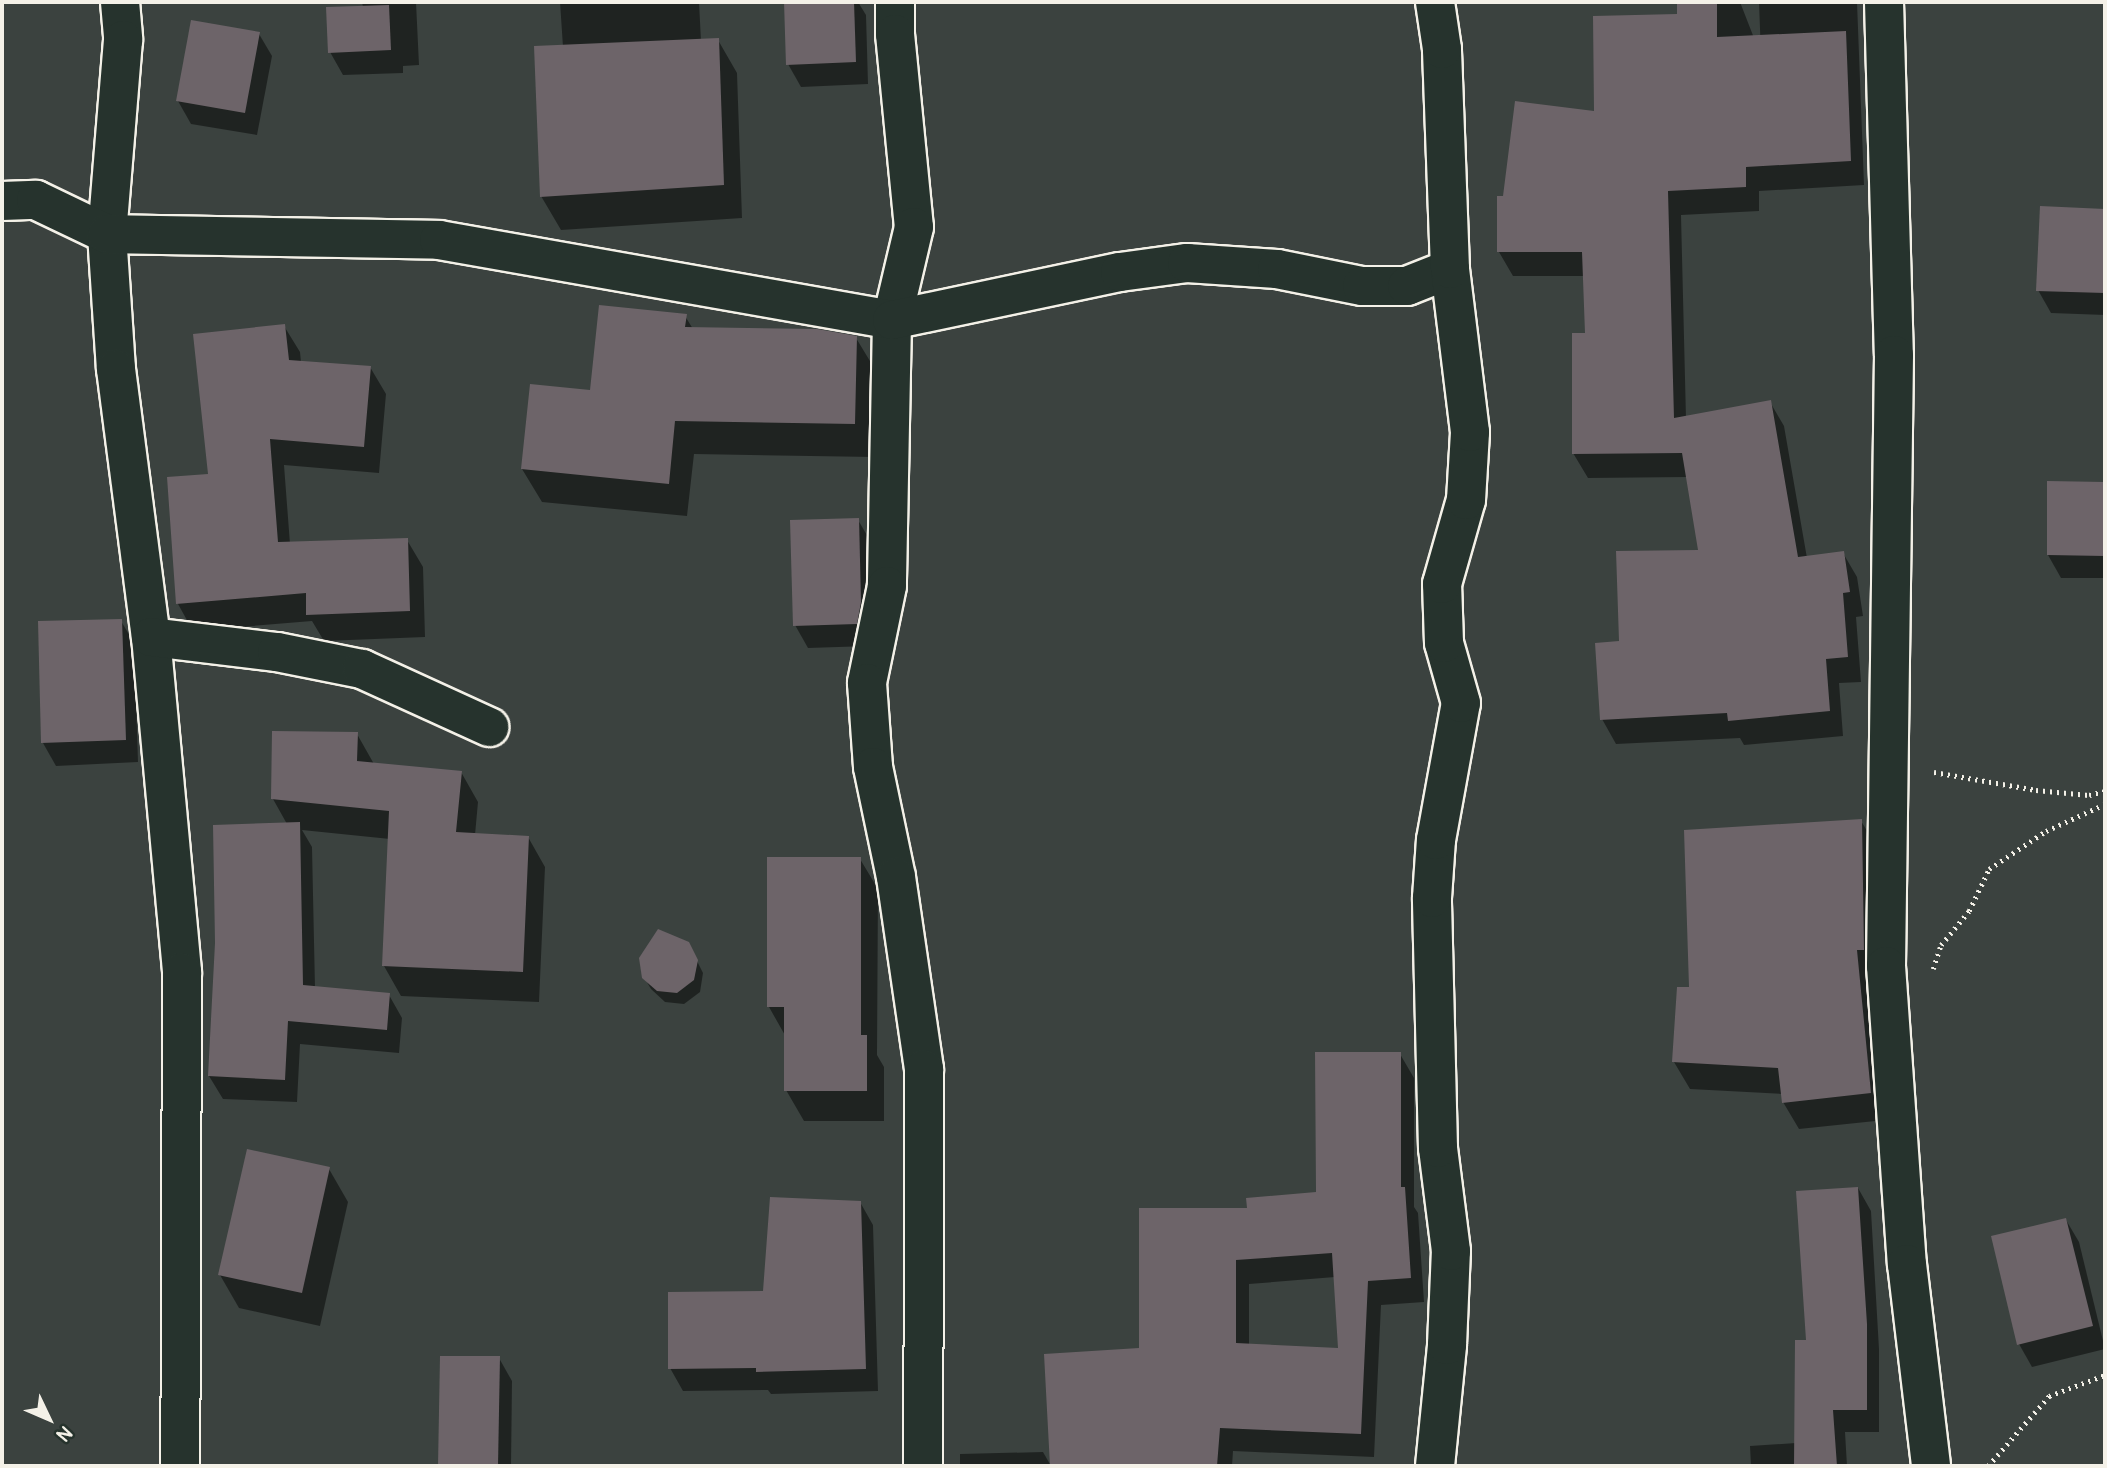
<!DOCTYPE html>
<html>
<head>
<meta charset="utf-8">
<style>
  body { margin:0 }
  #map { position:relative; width:2107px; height:1468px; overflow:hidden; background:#3b423f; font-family:Pangolin,sans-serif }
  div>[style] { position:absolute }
  .shadow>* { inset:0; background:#0007 }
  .building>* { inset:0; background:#6d6469 }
  .path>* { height:4.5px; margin-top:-2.25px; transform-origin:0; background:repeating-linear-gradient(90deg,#f4f1e8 0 2px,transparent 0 7px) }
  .roads { filter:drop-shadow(2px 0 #f4f1e8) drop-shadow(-2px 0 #f4f1e8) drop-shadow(0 2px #f4f1e8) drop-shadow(0 -2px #f4f1e8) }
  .street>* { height:38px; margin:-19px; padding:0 19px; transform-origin:19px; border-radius:19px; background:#26332d }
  span { translate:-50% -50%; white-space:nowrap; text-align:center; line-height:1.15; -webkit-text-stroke:5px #26332d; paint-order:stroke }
  .frame { position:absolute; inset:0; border:4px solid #f4f1e8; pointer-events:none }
  .north { position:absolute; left:14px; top:1384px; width:70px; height:70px; -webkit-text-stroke:5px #26332d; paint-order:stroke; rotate:134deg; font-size:19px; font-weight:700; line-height:28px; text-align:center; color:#f4f1e8 }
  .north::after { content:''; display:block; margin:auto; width:24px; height:32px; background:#f4f1e8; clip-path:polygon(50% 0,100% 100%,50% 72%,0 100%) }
</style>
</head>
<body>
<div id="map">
  <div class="shadow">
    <i style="clip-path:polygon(362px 2px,416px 2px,419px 65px,403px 66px,403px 73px,343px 75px,330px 52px,363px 7px)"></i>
    <i style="clip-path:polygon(560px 2px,699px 2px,701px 41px,718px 40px,737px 73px,742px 218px,561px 230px,541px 196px,563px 47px)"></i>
    <i style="clip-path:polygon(786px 2px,858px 2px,866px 15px,868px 84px,801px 87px,788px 64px)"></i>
    <i style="clip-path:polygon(1679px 2px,1740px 2px,1761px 56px,1759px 2px,1857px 2px,1864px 185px,1759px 191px,1759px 211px,1681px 215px,1686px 418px,1770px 402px,1784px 426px,1807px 558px,1843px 553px,1857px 577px,1863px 616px,1856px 617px,1861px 682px,1839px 683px,1843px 736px,1744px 745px,1740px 738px,1616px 744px,1602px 719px,1621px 643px,1700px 551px,1688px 477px,1588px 478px,1573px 453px,1587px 335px,1585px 276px,1513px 276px,1499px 252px,1504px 198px,1596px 113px,1679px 16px)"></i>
    <i style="clip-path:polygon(259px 34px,272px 56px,257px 135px,191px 124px,178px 101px)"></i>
    <i style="clip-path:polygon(2px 104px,4px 132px,2px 132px)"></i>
    <i style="clip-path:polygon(2042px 208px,2105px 211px,2105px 315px,2051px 313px,2038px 290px)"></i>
    <i style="clip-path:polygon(685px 316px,693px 329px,856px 338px,876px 371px,874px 457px,694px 454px,687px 516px,542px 502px,522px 469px,592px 392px)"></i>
    <i style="clip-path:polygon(284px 326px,300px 352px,301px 362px,370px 367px,386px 394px,379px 473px,284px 465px,290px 544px,407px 540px,423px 567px,425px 637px,324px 641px,312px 621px,193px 631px,178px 604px,169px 479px,210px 475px)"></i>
    <i style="clip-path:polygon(2049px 483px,2105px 483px,2105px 578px,2061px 578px,2048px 555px)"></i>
    <i style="clip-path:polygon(858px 520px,871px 542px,869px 646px,808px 648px,795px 625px)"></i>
    <i style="clip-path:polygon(121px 621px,134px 643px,138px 762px,56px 766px,43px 743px)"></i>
    <i style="clip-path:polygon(357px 734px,374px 764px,461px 772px,478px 802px,475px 835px,528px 837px,545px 867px,539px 1002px,401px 996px,384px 966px,390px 839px,302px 830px,312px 847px,315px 988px,389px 995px,402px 1018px,399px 1053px,300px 1044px,297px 1102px,223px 1099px,209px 1076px,287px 824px,273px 799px)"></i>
    <i style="clip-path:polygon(1861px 821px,1877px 847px,1885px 1120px,1799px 1129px,1783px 1102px,1783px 1094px,1690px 1089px,1674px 1062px,1691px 989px)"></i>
    <i style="clip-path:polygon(860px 859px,878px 889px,877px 1055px,884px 1067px,884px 1121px,804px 1121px,786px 1090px,786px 1037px,769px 1007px)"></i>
    <i style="clip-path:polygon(688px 943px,703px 973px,700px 992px,684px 1004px,665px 1002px,651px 989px,644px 977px)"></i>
    <i style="clip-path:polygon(evenodd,1400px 1054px,1414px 1078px,1414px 1207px,1418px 1213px,1424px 1302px,1381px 1305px,1374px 1457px,1233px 1451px,1232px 1466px,1052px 1466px,1046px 1356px,1141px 1350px,1249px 1210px,1317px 1194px,1400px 1054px,1335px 1277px,1340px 1349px,1249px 1346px,1249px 1284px,1335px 1277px)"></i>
    <i style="clip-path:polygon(329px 1169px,348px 1202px,320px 1326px,239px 1308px,220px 1275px)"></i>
    <i style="clip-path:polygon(1858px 1188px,1871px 1211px,1879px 1349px,1879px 1432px,1845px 1432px,1847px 1466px,1751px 1466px,1750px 1446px,1796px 1443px,1808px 1341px)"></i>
    <i style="clip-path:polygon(860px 1202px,873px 1225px,878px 1391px,771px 1394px,768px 1390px,683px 1391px,670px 1368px,765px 1293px)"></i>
    <i style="clip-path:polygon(2066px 1220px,2079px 1242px,2105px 1349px,2032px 1367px,2019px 1344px)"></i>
    <i style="clip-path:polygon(441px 1357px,499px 1358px,512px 1381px,511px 1466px,440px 1466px)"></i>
    <i style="clip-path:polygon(1043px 1452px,1051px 1466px,960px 1466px,960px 1454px)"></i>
  </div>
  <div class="building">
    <i style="clip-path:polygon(784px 2px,854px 2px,856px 62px,786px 65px)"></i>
    <i style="clip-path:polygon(1677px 2px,1717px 2px,1717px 37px,1846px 31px,1851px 161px,1746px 167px,1746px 187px,1668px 191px,1674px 418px,1771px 400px,1798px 557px,1844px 551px,1850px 592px,1843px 593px,1848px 657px,1826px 659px,1830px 711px,1728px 721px,1727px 713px,1600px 720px,1595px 643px,1619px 641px,1616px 551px,1698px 550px,1682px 453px,1572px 454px,1572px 333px,1585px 333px,1582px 252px,1497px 252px,1497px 196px,1503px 196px,1515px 101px,1594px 111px,1593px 16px,1677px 14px)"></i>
    <i style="clip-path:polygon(389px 5px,391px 50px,328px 53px,326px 7px)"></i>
    <i style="clip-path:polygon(191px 20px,260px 32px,245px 113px,176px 101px)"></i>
    <i style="clip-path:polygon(719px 38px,724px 185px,540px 197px,534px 46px)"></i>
    <i style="clip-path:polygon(2040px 206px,2105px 209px,2105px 293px,2036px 291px)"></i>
    <i style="clip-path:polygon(599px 305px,687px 314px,685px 327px,817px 329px,857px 336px,855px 424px,675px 421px,669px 484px,521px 469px,530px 384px,590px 390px)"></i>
    <i style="clip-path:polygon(285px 324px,289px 360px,371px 366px,364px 447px,270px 439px,278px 542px,408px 538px,410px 611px,306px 615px,306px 593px,176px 604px,167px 477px,208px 474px,193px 334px)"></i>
    <i style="clip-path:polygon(2047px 481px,2105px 482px,2105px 556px,2047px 555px)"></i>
    <i style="clip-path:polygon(859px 518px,861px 602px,857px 624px,793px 626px,790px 520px)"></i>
    <i style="clip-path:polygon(122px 619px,126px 740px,41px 743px,38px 621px)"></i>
    <i style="clip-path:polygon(272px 731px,358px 732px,357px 761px,462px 771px,456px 832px,529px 836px,523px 972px,382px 966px,389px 811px,271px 799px)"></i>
    <i style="clip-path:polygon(1862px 819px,1864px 950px,1857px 950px,1871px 1093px,1782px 1103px,1778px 1068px,1672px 1062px,1677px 987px,1689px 987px,1684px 830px)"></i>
    <i style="clip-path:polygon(300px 822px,303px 985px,390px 993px,387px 1030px,288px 1021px,285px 1080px,208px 1076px,215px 943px,213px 825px)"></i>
    <i style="clip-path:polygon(767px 857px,861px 857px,861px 1035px,867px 1035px,867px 1091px,784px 1091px,784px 1007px,767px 1007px)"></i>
    <i style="clip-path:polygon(658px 929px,689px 942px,698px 960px,694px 980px,677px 993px,657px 991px,642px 978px,639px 958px)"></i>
    <i style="clip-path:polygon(evenodd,1315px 1052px,1401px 1052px,1401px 1187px,1405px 1187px,1411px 1278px,1368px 1281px,1361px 1434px,1220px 1428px,1217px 1466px,1050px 1466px,1044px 1354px,1139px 1348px,1139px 1208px,1247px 1208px,1246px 1198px,1316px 1192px,1315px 1052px,1332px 1253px,1338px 1348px,1236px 1343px,1236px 1260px,1332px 1253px)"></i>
    <i style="clip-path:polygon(247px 1149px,330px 1167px,302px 1293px,218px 1275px)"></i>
    <i style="clip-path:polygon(1858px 1187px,1867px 1324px,1867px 1410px,1833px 1410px,1837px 1466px,1794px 1466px,1795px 1340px,1806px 1340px,1796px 1191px)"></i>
    <i style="clip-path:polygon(770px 1197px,861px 1201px,866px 1369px,756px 1372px,756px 1368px,668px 1369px,668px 1292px,763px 1291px)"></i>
    <i style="clip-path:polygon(2066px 1218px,2093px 1326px,2017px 1345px,1991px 1236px)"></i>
    <i style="clip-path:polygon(440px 1356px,500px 1356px,498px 1466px,438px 1466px)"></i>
  </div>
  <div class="path">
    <i style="left:1934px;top:772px;width:104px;rotate:10deg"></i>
    <i style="left:2036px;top:790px;width:53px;rotate:5.4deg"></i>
    <i style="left:2089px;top:795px;width:16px;rotate:-14deg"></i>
    <i style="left:1933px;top:969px;width:25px;rotate:-72deg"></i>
    <i style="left:1941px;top:945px;width:44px;rotate:-50.5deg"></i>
    <i style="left:1969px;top:911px;width:47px;rotate:-64.5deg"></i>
    <i style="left:1989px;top:869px;width:69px;rotate:-33.7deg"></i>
    <i style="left:2046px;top:831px;width:65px;rotate:-24.6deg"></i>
    <i style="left:1988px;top:1466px;width:93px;rotate:-48.9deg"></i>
    <i style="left:2049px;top:1396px;width:60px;rotate:-20.6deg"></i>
  </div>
  <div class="roads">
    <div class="street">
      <i style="left:120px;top:2px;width:38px;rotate:85deg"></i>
      <i style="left:123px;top:40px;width:195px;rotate:94.7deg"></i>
      <i style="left:107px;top:234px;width:135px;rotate:86.2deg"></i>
      <i style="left:116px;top:369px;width:270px;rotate:82.6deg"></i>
      <i style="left:151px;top:637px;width:336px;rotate:84.7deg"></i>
      <i style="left:182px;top:972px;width:494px;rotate:90.2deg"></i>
      <i style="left:895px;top:2px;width:32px;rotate:90deg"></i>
      <i style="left:895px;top:34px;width:194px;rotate:84.4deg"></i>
      <i style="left:914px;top:227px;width:96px;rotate:103.3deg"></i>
      <i style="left:892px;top:320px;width:266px;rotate:91.1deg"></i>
      <i style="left:887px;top:586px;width:99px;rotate:101.7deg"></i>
      <i style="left:867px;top:683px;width:84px;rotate:85.9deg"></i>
      <i style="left:873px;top:767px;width:112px;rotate:78.2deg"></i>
      <i style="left:896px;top:877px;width:194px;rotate:81.7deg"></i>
      <i style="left:924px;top:1069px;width:397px;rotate:90.1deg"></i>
      <i style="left:1884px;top:2px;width:353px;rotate:88.4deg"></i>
      <i style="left:1894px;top:355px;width:611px;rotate:90.75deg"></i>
      <i style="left:1886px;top:966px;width:299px;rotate:86deg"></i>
      <i style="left:1907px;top:1264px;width:203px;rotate:83.2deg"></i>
      <i style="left:2px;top:201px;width:34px;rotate:-2deg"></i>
      <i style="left:36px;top:200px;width:79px;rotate:25.6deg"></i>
      <i style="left:107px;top:234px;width:332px;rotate:1deg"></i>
      <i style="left:439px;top:240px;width:460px;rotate:10deg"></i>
      <i style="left:892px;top:320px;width:233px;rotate:-11.9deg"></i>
      <i style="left:1120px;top:272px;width:68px;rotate:-7.7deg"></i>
      <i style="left:1187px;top:263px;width:90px;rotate:3.8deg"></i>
      <i style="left:1277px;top:269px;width:87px;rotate:11.3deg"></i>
      <i style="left:1362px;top:286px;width:45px"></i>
      <i style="left:1407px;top:286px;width:46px;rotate:-21.6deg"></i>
      <i style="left:151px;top:637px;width:127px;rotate:6.8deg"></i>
      <i style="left:277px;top:652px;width:87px;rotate:11.3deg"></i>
      <i style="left:362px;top:669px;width:140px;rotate:24.5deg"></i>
      <i style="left:1435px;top:1466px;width:122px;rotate:-84.3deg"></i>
      <i style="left:1447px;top:1345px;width:94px;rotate:-87.6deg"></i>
      <i style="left:1451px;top:1251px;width:104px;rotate:-97.2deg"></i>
      <i style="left:1438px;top:1148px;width:250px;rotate:-91.4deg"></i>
      <i style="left:1432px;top:898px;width:58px;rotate:-86.1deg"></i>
      <i style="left:1436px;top:840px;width:139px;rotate:-79.7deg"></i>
      <i style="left:1461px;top:703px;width:62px;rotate:-105.8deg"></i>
      <i style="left:1444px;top:643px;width:59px;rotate:-91.9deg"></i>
      <i style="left:1442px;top:584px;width:87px;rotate:-74.1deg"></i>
      <i style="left:1466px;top:500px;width:68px;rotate:-86.6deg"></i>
      <i style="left:1470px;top:432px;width:164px;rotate:-97deg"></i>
      <i style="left:1450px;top:269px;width:220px;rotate:-92.1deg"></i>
      <i style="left:1442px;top:49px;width:48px;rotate:-98.5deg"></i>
    </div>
  </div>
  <div class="frame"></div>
  <div class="north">N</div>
</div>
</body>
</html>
